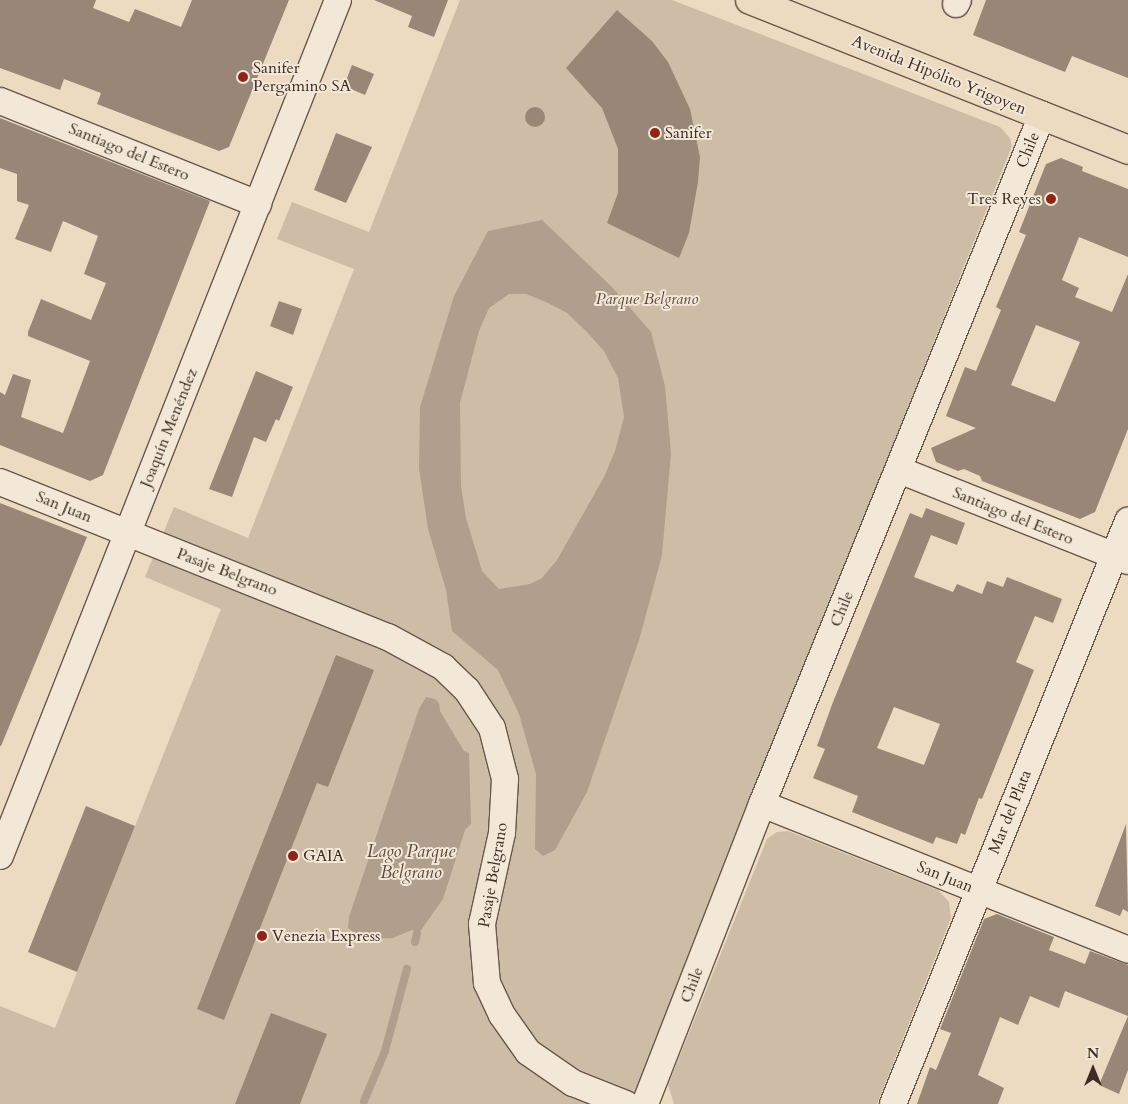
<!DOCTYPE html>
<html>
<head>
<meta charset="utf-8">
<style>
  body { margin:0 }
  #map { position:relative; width:1128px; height:1104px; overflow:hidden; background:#ecdbc1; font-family:Cardo,serif }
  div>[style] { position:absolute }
  .green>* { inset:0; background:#cebda6 }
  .water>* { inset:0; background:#b09f8c }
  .stream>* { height:8px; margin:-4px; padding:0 4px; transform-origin:4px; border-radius:4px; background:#b09f8c }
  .building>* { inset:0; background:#988776 }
  .round { border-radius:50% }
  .roads { filter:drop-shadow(1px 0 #69574b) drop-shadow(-1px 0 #69574b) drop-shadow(0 1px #69574b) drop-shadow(0 -1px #69574b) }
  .minor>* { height:26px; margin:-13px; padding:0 13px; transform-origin:13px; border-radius:13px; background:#f3e8d7 }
  .primary>* { height:28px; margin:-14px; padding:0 14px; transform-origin:14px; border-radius:14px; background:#ecdbc1 }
  .dots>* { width:14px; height:14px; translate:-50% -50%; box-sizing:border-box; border:2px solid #f3e8d7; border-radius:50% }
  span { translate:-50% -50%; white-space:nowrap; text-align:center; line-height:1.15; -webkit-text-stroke:4px #f3e8d7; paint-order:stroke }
  .poi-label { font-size:16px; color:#3d2b24 }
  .left { translate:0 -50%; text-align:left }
  .right { translate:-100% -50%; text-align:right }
  .street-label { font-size:16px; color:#3d2b24 }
  .park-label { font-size:16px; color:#5a483e; font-style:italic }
  .water-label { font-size:18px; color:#5a483e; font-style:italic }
  .north { position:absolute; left:1068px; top:1044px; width:50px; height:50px; -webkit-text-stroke:4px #f3e8d7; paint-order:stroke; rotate:0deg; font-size:14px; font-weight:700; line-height:20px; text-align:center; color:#3d2b24 }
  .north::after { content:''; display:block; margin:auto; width:18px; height:22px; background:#3d2b24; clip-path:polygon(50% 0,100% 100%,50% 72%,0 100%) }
</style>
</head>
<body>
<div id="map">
  <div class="green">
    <i style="clip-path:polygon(460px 0,672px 0,1000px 127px,1010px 138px,1012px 146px,630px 1104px,0 1104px,0 1006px,55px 1028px,221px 609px,145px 577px,174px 507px,248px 538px,354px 269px,277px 239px,292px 202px,369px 232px)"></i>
    <i style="clip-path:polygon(788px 831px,938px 890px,949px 902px,951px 918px,877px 1104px,674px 1104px,668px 1085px,767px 839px,777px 832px)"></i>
  </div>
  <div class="water">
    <i style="clip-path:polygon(evenodd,542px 220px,612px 287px,651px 332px,665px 386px,671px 453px,662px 555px,640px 637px,587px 792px,555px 850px,543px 856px,535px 849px,536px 774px,519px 714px,498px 670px,452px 631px,446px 590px,428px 529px,419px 469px,420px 407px,454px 296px,488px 231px,542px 220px,509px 294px,526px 294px,546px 302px,567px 313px,586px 331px,604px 351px,618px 378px,624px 417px,615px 451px,604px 477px,557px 560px,542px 578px,530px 584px,499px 589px,482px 571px,466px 518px,461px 486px,460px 403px,479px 331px,489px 308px,509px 294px)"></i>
    <i style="clip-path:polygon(426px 697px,435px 699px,439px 703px,440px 711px,464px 751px,469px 753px,471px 824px,465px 830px,443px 899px,419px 933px,412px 930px,393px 938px,363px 939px,348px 928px,349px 917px,419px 709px)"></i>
  </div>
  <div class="stream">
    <i style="left:415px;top:942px;width:9px;rotate:-77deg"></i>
    <i style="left:364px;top:1101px;width:54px;rotate:-67.2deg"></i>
    <i style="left:385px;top:1051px;width:85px;rotate:-75deg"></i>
  </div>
  <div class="building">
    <i style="clip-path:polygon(0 0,96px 0,93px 8px,129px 22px,135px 9px,181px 27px,192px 0,289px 0,229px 147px,219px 151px,97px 104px,101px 93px,64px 79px,60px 90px,0 68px)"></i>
    <i style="clip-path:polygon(374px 0,448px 0,434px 37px,408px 27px,412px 16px)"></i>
    <i style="clip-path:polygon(986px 0,1128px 0,1128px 78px,1072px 56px,1065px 72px,973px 35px)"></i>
    <i style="clip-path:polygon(617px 10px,652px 41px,668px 62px,690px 109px,700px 157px,698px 182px,689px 233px,679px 258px,607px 223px,618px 193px,618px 149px,602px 108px,566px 68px)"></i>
    <i style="clip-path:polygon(352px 65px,374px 74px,365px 95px,344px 86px)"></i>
    <i class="round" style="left:525px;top:107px;width:20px;height:20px"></i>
    <i style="clip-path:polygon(0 118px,210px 201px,103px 475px,90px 481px,0 445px,0 392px,5px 395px,13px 374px,31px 380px,21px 417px,63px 433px,90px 361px,28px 336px,28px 332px,41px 299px,91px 320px,106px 283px,84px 274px,98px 236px,63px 221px,51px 252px,15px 239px,29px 205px,17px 201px,17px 174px,0 168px)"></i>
    <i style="clip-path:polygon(336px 133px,372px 147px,346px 203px,314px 190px)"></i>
    <i style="clip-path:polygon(evenodd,1061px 158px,1083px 167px,1082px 171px,1128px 189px,1128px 257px,1079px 237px,1062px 280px,1079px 288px,1075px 297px,1112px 312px,1128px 274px,1128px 429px,1095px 512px,1080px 519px,982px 481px,980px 476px,964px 469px,958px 471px,936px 462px,931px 448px,976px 428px,946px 416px,965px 367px,976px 371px,1001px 310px,996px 307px,1026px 235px,1019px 232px,1046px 164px,1061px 158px,1036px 325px,1080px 342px,1055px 402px,1011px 385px,1036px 325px)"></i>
    <i style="clip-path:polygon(279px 301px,302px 309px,293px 335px,270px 326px)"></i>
    <i style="clip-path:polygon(256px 371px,293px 387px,279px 421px,276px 419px,266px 442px,254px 437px,232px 497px,209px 489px)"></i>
    <i style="clip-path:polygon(0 503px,87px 537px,1px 746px,0 746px)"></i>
    <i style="clip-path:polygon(evenodd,926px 508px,965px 523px,957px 545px,931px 535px,914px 577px,953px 592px,957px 584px,982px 594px,987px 581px,1003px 587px,1007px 577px,1062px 599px,1053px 623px,1035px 616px,1016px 662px,1034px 670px,982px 799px,979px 798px,965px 835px,961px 833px,957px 844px,936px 837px,933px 844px,852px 812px,858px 796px,813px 778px,825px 749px,817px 746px,833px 702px,910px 513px,922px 518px,926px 508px,894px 707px,940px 724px,924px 765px,877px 748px,894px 707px)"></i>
    <i style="clip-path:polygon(336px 655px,374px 670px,328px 787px,317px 783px,224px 1020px,197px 1009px)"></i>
    <i style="clip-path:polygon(86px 806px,135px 826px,77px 972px,28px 952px)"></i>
    <i style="clip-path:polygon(1126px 824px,1128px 912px,1123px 909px,1120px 916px,1095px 906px)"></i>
    <i style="clip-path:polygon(997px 914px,1054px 937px,1049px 950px,1085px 964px,1090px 951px,1128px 965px,1128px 1016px,1065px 991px,1059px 1008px,1030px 996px,1018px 1025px,1000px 1017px,978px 1075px,1004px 1088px,998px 1104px,917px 1104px,930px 1067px,936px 1070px,951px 1033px,940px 1029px,984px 919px)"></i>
    <i style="clip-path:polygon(271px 1013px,327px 1034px,300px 1104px,235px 1104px)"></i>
    <i style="clip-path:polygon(1128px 1016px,1128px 1070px,1119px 1094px,1099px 1085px)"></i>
  </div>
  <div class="roads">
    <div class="minor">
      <i style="left:956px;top:4px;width:4px;rotate:-63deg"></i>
      <i style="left:0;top:101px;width:278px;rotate:21.8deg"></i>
      <i style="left:899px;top:470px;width:246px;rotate:21.7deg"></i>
      <i style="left:0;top:482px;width:418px;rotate:21.8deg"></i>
      <i style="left:388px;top:637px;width:63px;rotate:28.6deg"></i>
      <i style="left:443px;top:667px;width:33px;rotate:44deg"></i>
      <i style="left:467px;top:690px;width:45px;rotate:56.7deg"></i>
      <i style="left:492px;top:728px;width:53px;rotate:75.7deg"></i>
      <i style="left:505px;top:779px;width:54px;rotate:93.2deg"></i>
      <i style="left:502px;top:833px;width:93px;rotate:102.4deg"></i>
      <i style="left:482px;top:924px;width:59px;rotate:85.2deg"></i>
      <i style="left:487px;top:983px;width:35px;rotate:65deg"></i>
      <i style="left:502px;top:1015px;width:45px;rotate:54.9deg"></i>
      <i style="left:528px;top:1052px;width:55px;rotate:34.6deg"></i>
      <i style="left:573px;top:1083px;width:57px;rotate:21.6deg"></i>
      <i style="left:762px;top:804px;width:394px;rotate:21.7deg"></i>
      <i style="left:0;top:856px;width:920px;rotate:-68.45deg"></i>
      <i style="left:645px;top:1104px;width:322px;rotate:-68.7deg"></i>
      <i style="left:762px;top:804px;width:744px;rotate:-67.88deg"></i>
      <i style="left:893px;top:1104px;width:629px;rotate:-68.05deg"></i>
    </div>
    <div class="primary">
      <i style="left:750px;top:0;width:407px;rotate:21.6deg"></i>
    </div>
  </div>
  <div class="dots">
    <i style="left:243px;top:77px;background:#8f2418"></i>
    <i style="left:655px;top:133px;background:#8f2418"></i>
    <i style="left:1051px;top:199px;background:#8f2418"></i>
    <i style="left:293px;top:856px;background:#8f2418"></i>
    <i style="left:262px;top:936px;background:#8f2418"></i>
  </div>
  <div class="poi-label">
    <span class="left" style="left:253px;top:77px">Sanifer<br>Pergamino SA</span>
    <span class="left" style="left:665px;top:133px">Sanifer</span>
    <span class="right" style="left:1041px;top:199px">Tres Reyes</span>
    <span class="left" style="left:303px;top:856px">GAIA</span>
    <span class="left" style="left:272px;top:936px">Venezia Express</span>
  </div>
  <div class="street-label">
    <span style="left:939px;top:75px;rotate:22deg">Avenida Hipólito Yrigoyen</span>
    <span style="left:1028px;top:150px;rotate:-68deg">Chile</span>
    <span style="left:129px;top:152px;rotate:22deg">Santiago del Estero</span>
    <span style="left:169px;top:428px;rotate:-68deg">Joaquín Menéndez</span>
    <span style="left:64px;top:507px;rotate:22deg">San Juan</span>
    <span style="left:1013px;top:516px;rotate:22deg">Santiago del Estero</span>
    <span style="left:227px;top:572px;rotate:21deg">Pasaje Belgrano</span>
    <span style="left:842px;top:609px;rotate:-68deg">Chile</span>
    <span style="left:1010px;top:812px;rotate:-68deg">Mar del Plata</span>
    <span style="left:493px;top:875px;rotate:-80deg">Pasaje Belgrano</span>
    <span style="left:945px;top:877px;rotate:22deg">San Juan</span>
    <span style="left:692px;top:985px;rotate:-69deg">Chile</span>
  </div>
  <div class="park-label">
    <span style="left:647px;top:299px">Parque Belgrano</span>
  </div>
  <div class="water-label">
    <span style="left:411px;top:863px">Lago Parque<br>Belgrano</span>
  </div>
  <div class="north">N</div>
</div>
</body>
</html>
